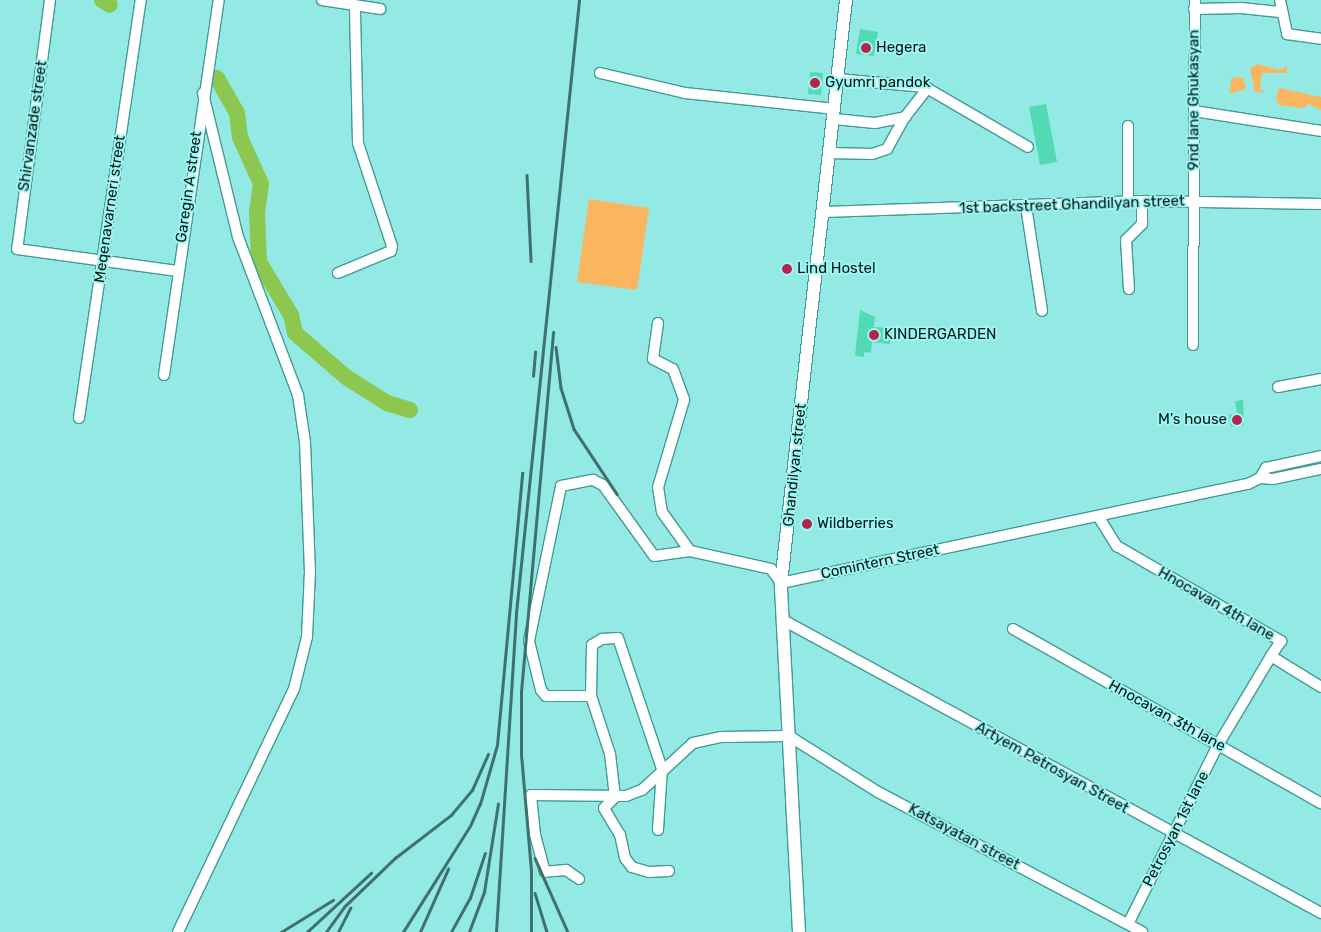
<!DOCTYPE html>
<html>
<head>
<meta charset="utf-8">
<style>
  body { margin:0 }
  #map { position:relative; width:1321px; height:932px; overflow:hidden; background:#93e9e4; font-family:Rubik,sans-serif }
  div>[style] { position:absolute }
  .green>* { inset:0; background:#f9b65f }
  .river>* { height:16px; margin:-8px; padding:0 8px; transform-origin:8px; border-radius:8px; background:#8cc74f }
  .building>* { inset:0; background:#51dab4 }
  .roads { filter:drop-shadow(1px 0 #439a96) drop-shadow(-1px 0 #439a96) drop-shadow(0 1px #439a96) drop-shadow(0 -1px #439a96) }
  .minor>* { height:10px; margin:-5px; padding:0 5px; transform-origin:5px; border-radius:5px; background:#fff }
  .major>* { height:12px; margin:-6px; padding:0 6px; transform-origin:6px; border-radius:6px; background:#fff }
  .rail>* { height:2.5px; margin:-1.25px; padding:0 1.25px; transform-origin:1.25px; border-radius:1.25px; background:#3f716f }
  .dots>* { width:14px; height:14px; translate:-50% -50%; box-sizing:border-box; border:2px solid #a0f6f1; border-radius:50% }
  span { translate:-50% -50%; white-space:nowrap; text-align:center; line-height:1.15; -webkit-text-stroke:4px #a0f6f1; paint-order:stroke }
  .poi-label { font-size:15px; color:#001918 }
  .left { translate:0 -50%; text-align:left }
  .right { translate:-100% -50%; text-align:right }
  .street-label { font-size:15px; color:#001918 }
</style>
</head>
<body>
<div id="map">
  <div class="green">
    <i style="clip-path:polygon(1257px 64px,1279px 70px,1287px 66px,1286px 73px,1262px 73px,1260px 89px,1265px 92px,1255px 92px,1250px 69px)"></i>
    <i style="clip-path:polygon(1243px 77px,1246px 89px,1230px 94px,1231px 78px)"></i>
    <i style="clip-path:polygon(1279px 88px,1321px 97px,1321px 110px,1309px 104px,1303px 108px,1279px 105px,1276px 99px)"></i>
    <i style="clip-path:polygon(589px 199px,649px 208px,637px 290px,577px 282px)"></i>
  </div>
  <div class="river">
    <i style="left:102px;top:0;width:9px;rotate:32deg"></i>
    <i style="left:217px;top:78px;width:40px;rotate:60.3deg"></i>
    <i style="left:237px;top:113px;width:24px;rotate:83deg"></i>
    <i style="left:240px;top:137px;width:51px;rotate:65.9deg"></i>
    <i style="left:261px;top:184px;width:28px;rotate:98deg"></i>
    <i style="left:257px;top:212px;width:50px;rotate:87.7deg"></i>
    <i style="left:259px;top:262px;width:62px;rotate:58.9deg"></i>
    <i style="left:291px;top:315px;width:18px;rotate:77deg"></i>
    <i style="left:295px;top:333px;width:67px;rotate:40.8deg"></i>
    <i style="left:346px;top:377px;width:49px;rotate:32.4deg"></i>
    <i style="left:387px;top:403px;width:24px;rotate:17deg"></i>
  </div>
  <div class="building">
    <i style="clip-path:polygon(860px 29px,878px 32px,874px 56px,856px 54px)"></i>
    <i style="clip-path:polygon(810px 72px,823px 73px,821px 95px,808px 94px)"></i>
    <i style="clip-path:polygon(1046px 104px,1057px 162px,1040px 165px,1029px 107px)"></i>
    <i style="clip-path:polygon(860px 310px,875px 317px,874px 327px,892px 328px,890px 344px,872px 342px,871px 353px,864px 352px,864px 357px,855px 356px)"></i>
    <i style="clip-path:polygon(1243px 400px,1244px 425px,1231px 427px,1229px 415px,1237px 414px,1235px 401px)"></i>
  </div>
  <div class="roads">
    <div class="minor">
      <i style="left:50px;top:0;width:251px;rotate:97.5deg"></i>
      <i style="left:17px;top:249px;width:162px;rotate:7.8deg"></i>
      <i style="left:322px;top:0;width:59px;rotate:8.8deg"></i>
      <i style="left:1280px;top:0;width:35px;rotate:78deg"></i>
      <i style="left:1287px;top:34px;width:34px;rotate:8deg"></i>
      <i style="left:1194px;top:9px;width:47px;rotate:-1.2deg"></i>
      <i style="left:1241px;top:8px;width:39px;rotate:6deg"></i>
      <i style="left:600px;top:73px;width:87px;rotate:13.2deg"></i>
      <i style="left:685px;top:93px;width:151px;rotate:6.1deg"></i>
      <i style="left:838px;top:79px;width:87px;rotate:5.3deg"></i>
      <i style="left:925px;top:87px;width:119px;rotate:30.2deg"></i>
      <i style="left:1194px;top:111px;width:129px;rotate:8.9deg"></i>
      <i style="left:834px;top:119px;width:41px;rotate:5.6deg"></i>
      <i style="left:875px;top:123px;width:31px;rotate:-11deg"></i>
      <i style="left:905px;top:117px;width:37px;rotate:-52deg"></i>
      <i style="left:1128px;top:126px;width:76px;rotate:90deg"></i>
      <i style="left:830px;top:153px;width:42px;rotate:1.4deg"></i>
      <i style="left:872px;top:154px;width:16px;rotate:-18deg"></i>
      <i style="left:887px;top:149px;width:37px;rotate:-61deg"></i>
      <i style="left:1026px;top:206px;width:106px;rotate:81.3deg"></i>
      <i style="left:824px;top:212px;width:318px;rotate:-2deg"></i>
      <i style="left:1142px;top:201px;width:179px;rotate:1deg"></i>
      <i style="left:338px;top:273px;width:57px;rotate:-22.5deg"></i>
      <i style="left:391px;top:251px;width:5px;rotate:-79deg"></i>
      <i style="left:392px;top:246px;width:108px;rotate:-108.3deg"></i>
      <i style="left:358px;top:143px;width:137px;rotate:-91.3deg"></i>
      <i style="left:1129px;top:289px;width:49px;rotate:-93.5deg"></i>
      <i style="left:1126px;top:240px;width:23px;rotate:-45deg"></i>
      <i style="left:1142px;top:224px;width:23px;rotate:-90deg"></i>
      <i style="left:658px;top:323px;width:36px;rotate:98deg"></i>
      <i style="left:653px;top:359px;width:22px;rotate:27deg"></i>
      <i style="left:673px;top:369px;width:33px;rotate:70deg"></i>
      <i style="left:684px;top:400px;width:91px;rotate:106.6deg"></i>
      <i style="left:658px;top:487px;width:25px;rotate:81deg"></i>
      <i style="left:662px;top:512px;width:48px;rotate:54.3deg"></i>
      <i style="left:690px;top:551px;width:83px;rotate:12.5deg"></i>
      <i style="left:771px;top:569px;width:17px;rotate:54deg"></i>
      <i style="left:781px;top:583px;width:477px;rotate:-12deg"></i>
      <i style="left:1248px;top:484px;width:13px;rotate:-27deg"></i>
      <i style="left:1260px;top:478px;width:12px;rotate:-59deg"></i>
      <i style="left:1266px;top:468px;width:56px;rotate:-12.3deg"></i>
      <i style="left:1193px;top:345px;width:345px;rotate:-89.7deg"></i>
      <i style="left:164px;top:375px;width:379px;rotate:-81.7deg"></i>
      <i style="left:1278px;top:387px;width:44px;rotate:-10.5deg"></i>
      <i style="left:79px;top:418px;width:423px;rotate:-81.6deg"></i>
      <i style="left:1260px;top:478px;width:13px;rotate:4deg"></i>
      <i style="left:1273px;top:479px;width:49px;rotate:-11.8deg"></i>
      <i style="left:1098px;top:516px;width:36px;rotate:58deg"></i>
      <i style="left:1117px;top:546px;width:190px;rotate:30.1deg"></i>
      <i style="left:1281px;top:641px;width:18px;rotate:124deg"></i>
      <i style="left:1271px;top:656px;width:59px;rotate:31.8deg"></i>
      <i style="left:783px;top:620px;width:613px;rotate:28.57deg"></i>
      <i style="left:1013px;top:629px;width:354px;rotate:29.5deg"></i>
      <i style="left:591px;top:696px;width:51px;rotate:-88.9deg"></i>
      <i style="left:592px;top:645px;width:12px;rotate:-31deg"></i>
      <i style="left:602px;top:639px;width:16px;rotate:-4deg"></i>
      <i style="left:618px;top:638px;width:138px;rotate:71.4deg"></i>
      <i style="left:662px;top:769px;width:61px;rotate:93.8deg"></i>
      <i style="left:669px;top:871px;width:20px;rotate:177deg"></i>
      <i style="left:649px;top:872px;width:18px;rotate:-164deg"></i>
      <i style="left:632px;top:867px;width:11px;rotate:-128deg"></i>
      <i style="left:625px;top:858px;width:24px;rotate:-102deg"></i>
      <i style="left:620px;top:835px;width:31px;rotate:-121deg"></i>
      <i style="left:604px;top:808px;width:16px;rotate:-45deg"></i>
      <i style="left:615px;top:797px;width:43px;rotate:-96.6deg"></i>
      <i style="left:610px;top:754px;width:61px;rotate:-108.1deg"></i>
      <i style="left:591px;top:696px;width:45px;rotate:180deg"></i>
      <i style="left:546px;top:696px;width:8px;rotate:-130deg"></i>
      <i style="left:541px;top:690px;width:50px;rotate:-103.8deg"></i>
      <i style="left:529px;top:641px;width:158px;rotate:-78.3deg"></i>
      <i style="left:561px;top:486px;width:33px;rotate:-11deg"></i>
      <i style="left:593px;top:480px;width:11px;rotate:27deg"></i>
      <i style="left:603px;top:485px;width:87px;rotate:54.3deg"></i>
      <i style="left:654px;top:556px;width:36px;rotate:-8deg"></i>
      <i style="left:579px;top:879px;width:16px;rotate:-145deg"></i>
      <i style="left:566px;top:870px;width:21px;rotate:175deg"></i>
      <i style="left:545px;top:872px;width:38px;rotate:-105deg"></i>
      <i style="left:535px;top:835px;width:40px;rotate:-95.7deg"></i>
      <i style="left:531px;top:795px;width:95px;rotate:0.6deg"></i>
      <i style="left:626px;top:796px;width:17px;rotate:-21deg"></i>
      <i style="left:642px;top:790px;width:69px;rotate:-42.7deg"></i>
      <i style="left:693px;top:743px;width:29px;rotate:-12deg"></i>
      <i style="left:721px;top:737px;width:68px;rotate:-0.8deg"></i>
      <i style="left:789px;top:736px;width:105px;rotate:32.2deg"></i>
      <i style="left:878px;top:792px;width:299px;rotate:27.9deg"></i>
      <i style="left:1128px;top:924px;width:200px;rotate:-63.3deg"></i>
      <i style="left:1218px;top:745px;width:104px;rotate:-59.2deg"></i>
      <i style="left:178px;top:932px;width:269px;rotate:-64.5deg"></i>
      <i style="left:294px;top:689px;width:54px;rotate:-76deg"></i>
      <i style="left:307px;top:637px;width:65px;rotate:-87.4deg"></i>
      <i style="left:310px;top:572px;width:130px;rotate:-92.2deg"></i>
      <i style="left:305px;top:442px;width:48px;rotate:-98.5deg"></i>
      <i style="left:298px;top:395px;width:169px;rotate:-110.8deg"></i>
      <i style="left:238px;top:237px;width:148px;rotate:-103.7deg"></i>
    </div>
    <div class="major">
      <i style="left:799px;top:932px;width:349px;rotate:-93deg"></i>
      <i style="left:781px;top:583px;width:587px;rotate:-83.64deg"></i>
    </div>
  </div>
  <div class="rail">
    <i style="left:527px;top:175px;width:86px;rotate:87.3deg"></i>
    <i style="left:556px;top:347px;width:41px;rotate:83deg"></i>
    <i style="left:561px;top:388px;width:43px;rotate:72.4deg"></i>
    <i style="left:574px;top:429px;width:78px;rotate:56.5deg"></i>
    <i style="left:533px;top:376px;width:24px;rotate:-85deg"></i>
    <i style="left:535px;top:858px;width:81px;rotate:66deg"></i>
    <i style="left:535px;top:893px;width:41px;rotate:72.9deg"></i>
    <i style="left:281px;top:932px;width:61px;rotate:-31.6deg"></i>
    <i style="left:307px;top:932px;width:87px;rotate:-42.7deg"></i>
    <i style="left:326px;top:932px;width:31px;rotate:-54deg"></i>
    <i style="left:344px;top:907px;width:71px;rotate:-43.9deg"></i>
    <i style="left:395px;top:858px;width:71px;rotate:-37.5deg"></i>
    <i style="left:451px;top:815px;width:33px;rotate:-50deg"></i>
    <i style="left:472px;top:790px;width:39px;rotate:-66deg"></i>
    <i style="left:338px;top:932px;width:27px;rotate:-63deg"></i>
    <i style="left:403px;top:932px;width:125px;rotate:-57.7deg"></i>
    <i style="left:470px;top:826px;width:24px;rotate:-66deg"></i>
    <i style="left:480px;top:804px;width:61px;rotate:-73.9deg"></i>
    <i style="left:497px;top:745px;width:273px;rotate:-84.7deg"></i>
    <i style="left:420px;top:932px;width:69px;rotate:-66deg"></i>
    <i style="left:451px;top:932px;width:39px;rotate:-61deg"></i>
    <i style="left:470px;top:898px;width:47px;rotate:-71.6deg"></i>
    <i style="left:469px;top:932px;width:43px;rotate:-69.4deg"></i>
    <i style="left:484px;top:892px;width:89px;rotate:-81deg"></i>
    <i style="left:496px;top:932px;width:320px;rotate:-86.4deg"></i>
    <i style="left:516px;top:613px;width:616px;rotate:-84.13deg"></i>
    <i style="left:531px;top:932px;width:61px;rotate:-90deg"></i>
    <i style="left:531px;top:871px;width:116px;rotate:-94.9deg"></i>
    <i style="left:521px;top:755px;width:63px;rotate:-90deg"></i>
    <i style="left:521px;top:692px;width:361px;rotate:-84.9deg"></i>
  </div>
  <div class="dots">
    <i style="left:866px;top:48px;background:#b5244b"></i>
    <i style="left:815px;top:83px;background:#b5244b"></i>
    <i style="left:787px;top:269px;background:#b5244b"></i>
    <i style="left:874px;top:335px;background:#b5244b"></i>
    <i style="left:1237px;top:420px;background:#b5244b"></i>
    <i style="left:807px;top:524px;background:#b5244b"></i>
  </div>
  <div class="poi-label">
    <span class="left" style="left:876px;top:48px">Hegera</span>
    <span class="left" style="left:825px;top:83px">Gyumri pandok</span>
    <span class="left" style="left:797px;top:269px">Lind Hostel</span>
    <span class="left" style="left:884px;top:335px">KINDERGARDEN</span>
    <span class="right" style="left:1227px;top:420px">M's house</span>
    <span class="left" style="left:817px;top:524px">Wildberries</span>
  </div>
  <div class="street-label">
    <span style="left:1194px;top:100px;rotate:-90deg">9nd lane Ghukasyan</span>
    <span style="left:33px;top:126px;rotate:-82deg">Shirvanzade street</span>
    <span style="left:189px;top:187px;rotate:-82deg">Garegin A street</span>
    <span style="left:1072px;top:205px;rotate:-2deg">1st backstreet Ghandilyan street</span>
    <span style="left:110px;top:209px;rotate:-82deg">Meqenavarneri street</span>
    <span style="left:795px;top:465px;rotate:-84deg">Ghandilyan street</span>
    <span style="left:880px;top:562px;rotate:-12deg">Comintern Street</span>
    <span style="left:1216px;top:604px;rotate:30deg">Hnocavan 4th lane</span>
    <span style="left:1167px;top:716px;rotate:29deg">Hnocavan 3th lane</span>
    <span style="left:1052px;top:768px;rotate:29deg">Artyem Petrosyan Street</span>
    <span style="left:1176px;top:829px;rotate:-63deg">Petrosyan 1st lane</span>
    <span style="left:964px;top:837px;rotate:28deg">Katsayatan street</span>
  </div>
</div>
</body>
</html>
